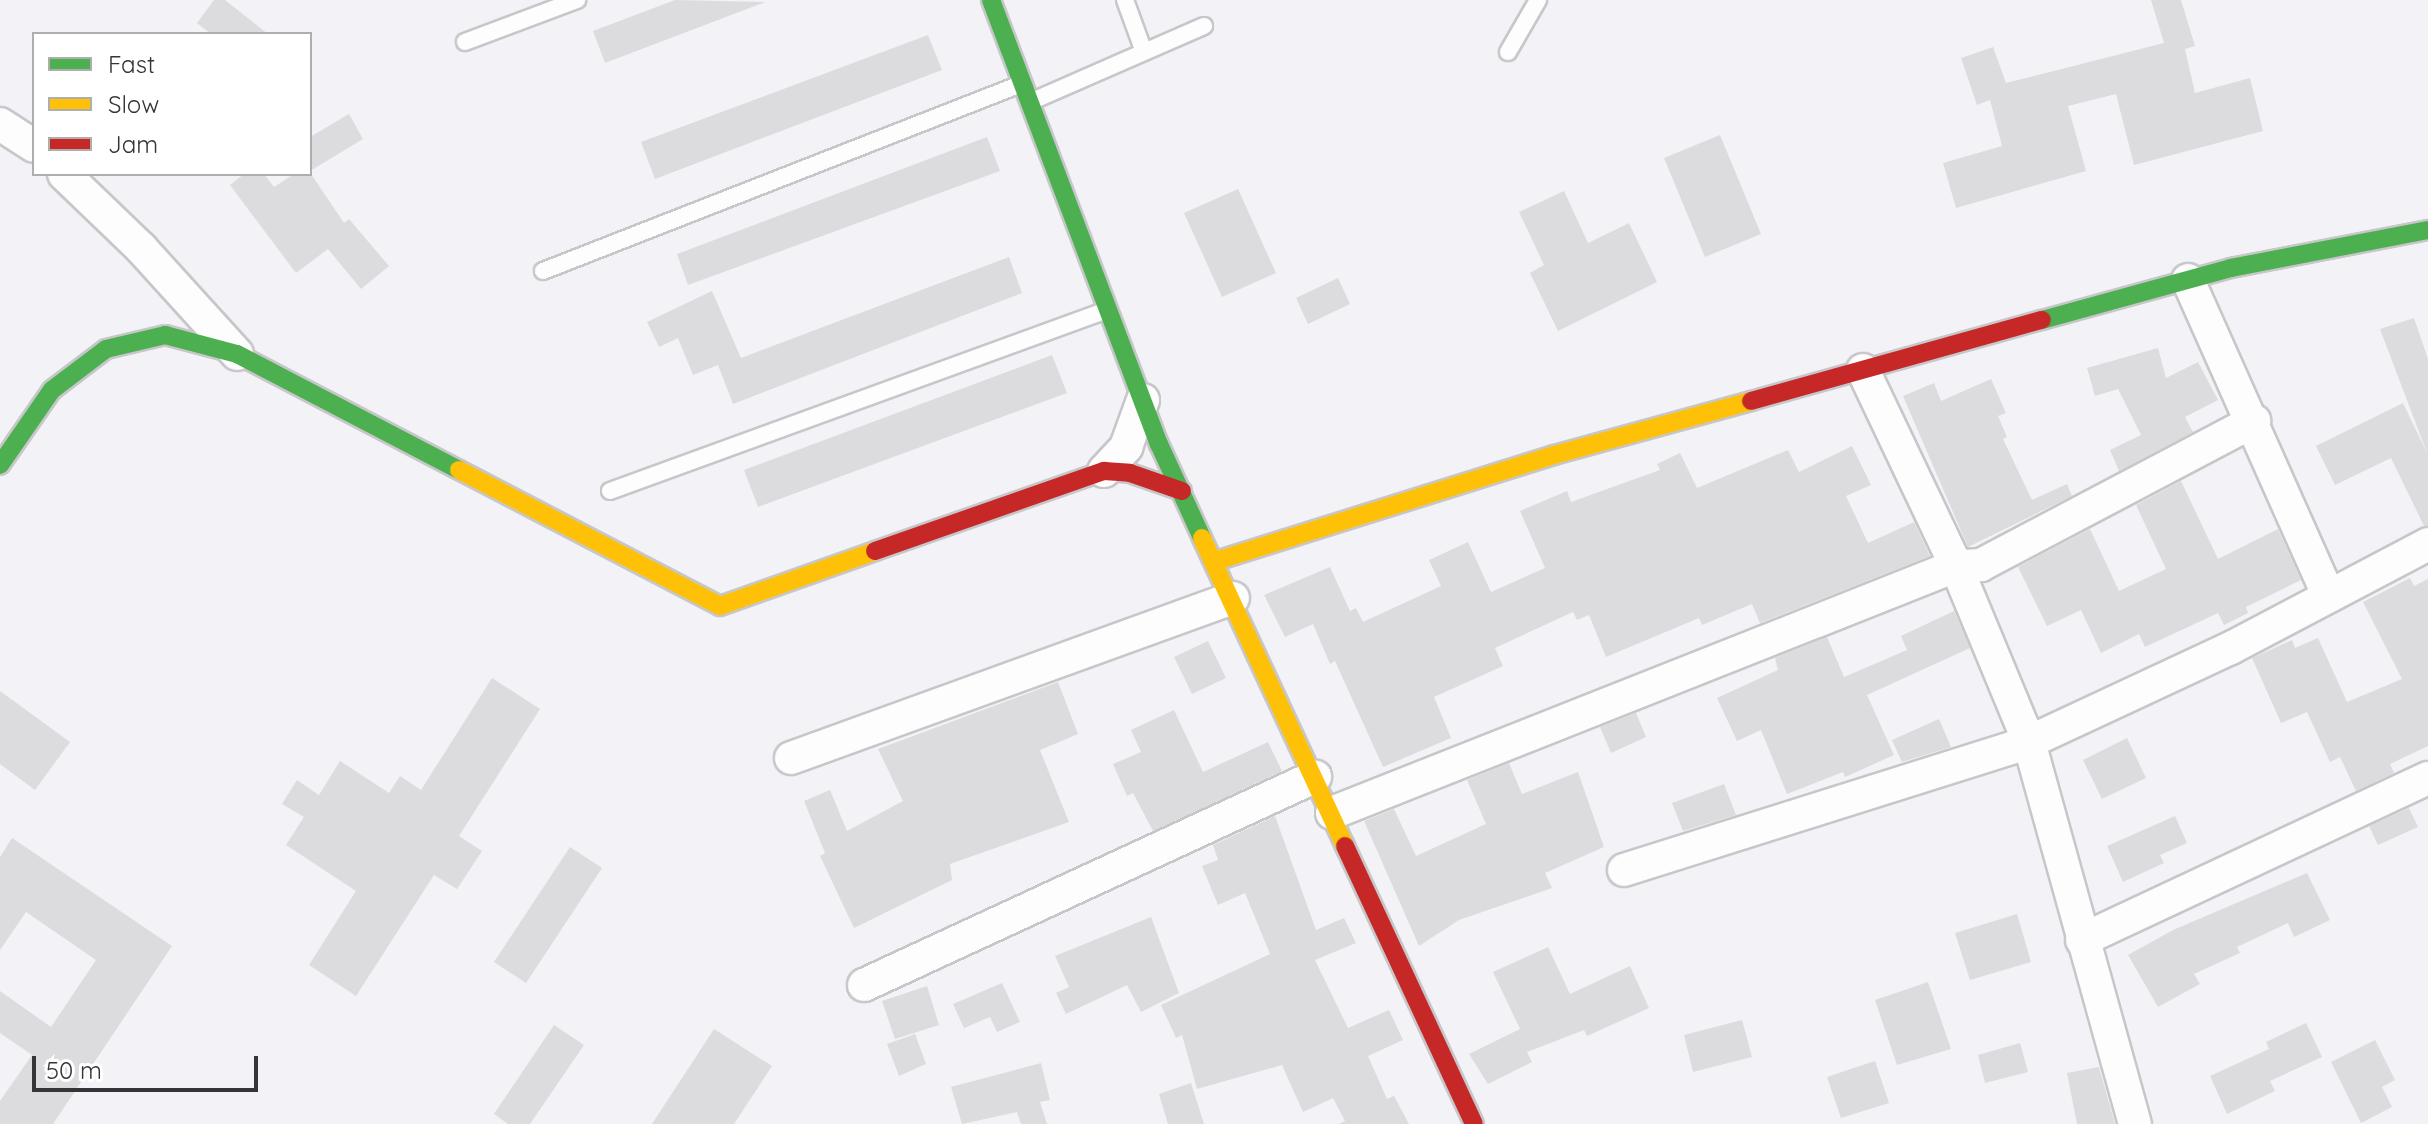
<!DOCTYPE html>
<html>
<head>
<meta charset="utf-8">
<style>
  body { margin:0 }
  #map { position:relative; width:2428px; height:1124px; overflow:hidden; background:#f3f3f7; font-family:Quicksand,sans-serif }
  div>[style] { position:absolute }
  .building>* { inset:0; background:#dcdcdf }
  .roads { filter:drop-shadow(2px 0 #c7c7ca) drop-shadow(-2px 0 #c7c7ca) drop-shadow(0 2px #c7c7ca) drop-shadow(0 -2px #c7c7ca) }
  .lane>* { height:16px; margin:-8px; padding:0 8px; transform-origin:8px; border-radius:8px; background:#fdfdfe }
  .street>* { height:32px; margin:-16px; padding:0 16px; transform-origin:16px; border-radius:16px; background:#fdfdfe }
  .fast>* { height:18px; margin:-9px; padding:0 9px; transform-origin:9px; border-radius:9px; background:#4caf50 }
  .slow>* { height:18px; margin:-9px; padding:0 9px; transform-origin:9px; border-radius:9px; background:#ffc107 }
  .jam>* { height:18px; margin:-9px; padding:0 9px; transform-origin:9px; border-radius:9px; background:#c62828 }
  span { translate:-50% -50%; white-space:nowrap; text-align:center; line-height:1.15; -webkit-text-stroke:6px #fff; paint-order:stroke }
  .legend { position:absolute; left:32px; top:32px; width:280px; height:144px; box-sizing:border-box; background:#fff; border:2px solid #aeaeaf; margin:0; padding:10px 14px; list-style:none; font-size:24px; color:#353537 }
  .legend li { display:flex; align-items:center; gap:16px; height:40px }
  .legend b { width:40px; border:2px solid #aeaeaf }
  .scale { position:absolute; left:32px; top:1056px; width:226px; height:36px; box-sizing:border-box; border:4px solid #353537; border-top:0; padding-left:10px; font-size:24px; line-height:28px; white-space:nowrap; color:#353537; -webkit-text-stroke:6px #fff; paint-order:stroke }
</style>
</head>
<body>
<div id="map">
  <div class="building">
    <i style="clip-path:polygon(214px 0,225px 0,268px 34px,211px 34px,197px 23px)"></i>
    <i style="clip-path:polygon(675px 0,765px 2px,605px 63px,593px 31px)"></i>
    <i style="clip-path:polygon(2151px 0,2181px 0,2195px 46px,2185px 49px,2195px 93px,2250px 78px,2263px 131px,2134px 165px,2116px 94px,2068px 106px,2086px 171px,1956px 208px,1943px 163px,2002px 146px,1990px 100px,1977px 105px,1961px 58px,1993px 47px,2006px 83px,2164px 43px)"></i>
    <i style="clip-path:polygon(928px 35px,942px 70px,655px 179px,641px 142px)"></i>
    <i style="clip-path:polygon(349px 114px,363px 139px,310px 171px,310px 137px)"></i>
    <i style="clip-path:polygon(1720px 135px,1761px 234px,1705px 257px,1664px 158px)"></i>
    <i style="clip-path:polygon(987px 137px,1000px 171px,688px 285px,677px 254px)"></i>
    <i style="clip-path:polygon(244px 174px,264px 174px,274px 187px,294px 174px,311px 174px,344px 223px,349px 219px,389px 266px,361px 289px,328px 249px,296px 273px,230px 185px)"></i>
    <i style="clip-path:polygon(1238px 189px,1276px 273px,1222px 297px,1184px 213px)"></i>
    <i style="clip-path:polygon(1564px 191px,1588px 243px,1629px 223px,1657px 282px,1558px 331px,1530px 273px,1544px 265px,1519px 212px)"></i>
    <i style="clip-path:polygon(1009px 257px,1022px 293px,733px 404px,718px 365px,693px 375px,678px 338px,659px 347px,647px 322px,712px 291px,741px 358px)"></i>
    <i style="clip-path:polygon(1338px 278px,1350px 304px,1308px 324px,1296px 298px)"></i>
    <i style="clip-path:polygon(2414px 318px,2428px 359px,2428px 525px,2424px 526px,2391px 458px,2335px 485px,2316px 446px,2403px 403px,2427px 453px,2380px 329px)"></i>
    <i style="clip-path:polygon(2158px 348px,2166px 378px,2198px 362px,2218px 400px,2185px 417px,2193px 432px,2119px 471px,2110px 450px,2141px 435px,2118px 389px,2095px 396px,2087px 368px)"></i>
    <i style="clip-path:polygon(1052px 355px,1067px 393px,758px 507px,744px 470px)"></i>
    <i style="clip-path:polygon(1991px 379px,2006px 413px,1998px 416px,2007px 437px,2003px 439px,2032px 500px,2067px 484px,2072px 496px,1968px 547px,1903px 396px,1934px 383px,1941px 401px)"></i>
    <i style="clip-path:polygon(1852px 446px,1871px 485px,1846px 496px,1868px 543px,1914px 522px,1930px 556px,1760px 623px,1752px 604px,1702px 625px,1699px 618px,1606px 657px,1589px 615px,1577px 620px,1573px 612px,1495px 648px,1503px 666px,1434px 697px,1451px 738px,1383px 767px,1335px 661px,1330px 664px,1313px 624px,1285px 637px,1264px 595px,1330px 567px,1350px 611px,1356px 608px,1363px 622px,1441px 586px,1429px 560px,1468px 542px,1491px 592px,1545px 568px,1520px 511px,1567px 491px,1571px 502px,1660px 470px,1657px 464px,1680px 453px,1697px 488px,1788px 450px,1799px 472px)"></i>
    <i style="clip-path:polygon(2181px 481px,2218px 559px,2278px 529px,2301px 580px,2246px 607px,2248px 613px,2224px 625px,2218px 613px,2145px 647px,2139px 634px,2101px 653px,2081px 610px,2047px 626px,2018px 567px,2090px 529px,2119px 591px,2166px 569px,2136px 505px)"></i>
    <i style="clip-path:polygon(2410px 578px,2414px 586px,2428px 579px,2428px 746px,2390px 764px,2394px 773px,2356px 791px,2340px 757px,2330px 762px,2307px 712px,2281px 723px,2252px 658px,2292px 640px,2295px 648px,2318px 638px,2347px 702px,2402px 679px,2363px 602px)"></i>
    <i style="clip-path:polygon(1954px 611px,1970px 648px,1867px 695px,1894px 755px,1845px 777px,1843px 772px,1787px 794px,1761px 730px,1737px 741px,1717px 698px,1778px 670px,1775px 658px,1827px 637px,1844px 677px,1907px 650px,1901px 636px)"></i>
    <i style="clip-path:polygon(1208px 641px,1226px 678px,1192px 694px,1174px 657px)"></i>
    <i style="clip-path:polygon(492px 678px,540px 709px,459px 836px,482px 851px,457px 889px,434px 875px,356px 996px,309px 965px,356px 891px,286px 845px,304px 817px,282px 804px,297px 780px,319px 795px,340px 761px,389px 793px,400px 776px,421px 790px)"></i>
    <i style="clip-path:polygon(1058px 682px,1078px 734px,1040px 750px,1069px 822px,950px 864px,952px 880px,854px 928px,820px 856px,825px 853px,804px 801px,830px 790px,847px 831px,903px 801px,878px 749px)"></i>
    <i style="clip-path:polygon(0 691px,70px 742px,35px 790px,0 764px)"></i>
    <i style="clip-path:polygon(1174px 710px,1203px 772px,1268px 742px,1282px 771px,1153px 831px,1133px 793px,1127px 796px,1113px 764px,1141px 752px,1131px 730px)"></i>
    <i style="clip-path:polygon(1636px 713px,1646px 737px,1611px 753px,1600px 727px)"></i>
    <i style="clip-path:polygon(1939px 719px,1951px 747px,1902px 762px,1892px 740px)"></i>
    <i style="clip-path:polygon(2127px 738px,2146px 778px,2102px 799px,2083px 760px)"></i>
    <i style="clip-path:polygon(1509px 763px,1522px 794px,1578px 772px,1604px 847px,1545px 873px,1552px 888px,1459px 920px,1419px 946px,1364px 821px,1394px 809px,1416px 856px,1486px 824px,1467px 780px)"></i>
    <i style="clip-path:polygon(1724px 784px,1736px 815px,1683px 831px,1672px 803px)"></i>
    <i style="clip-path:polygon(2409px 808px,2418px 827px,2378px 845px,2369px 826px)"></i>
    <i style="clip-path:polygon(1275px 816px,1316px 930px,1344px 918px,1356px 943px,1315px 960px,1348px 1028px,1389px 1010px,1403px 1040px,1368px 1056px,1387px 1099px,1394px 1096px,1409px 1124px,1339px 1124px,1345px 1121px,1333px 1098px,1303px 1112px,1282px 1065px,1197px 1089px,1182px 1035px,1176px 1038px,1161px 1005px,1270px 954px,1245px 893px,1218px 905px,1202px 866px,1218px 860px,1213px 845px)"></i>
    <i style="clip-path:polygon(2175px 816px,2187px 843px,2160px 855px,2164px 863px,2123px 882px,2107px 846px)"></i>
    <i style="clip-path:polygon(12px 838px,172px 946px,53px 1124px,0 1124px,0 1101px,32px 1055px,0 1033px,0 991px,51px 1027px,96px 960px,26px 912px,0 950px,0 857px)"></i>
    <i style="clip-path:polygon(570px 847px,602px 868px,526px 983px,494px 962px)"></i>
    <i style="clip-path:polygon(2307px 873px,2330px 920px,2294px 937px,2288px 923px,2237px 947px,2240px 953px,2194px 974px,2200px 984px,2158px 1007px,2128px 955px,2173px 930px)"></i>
    <i style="clip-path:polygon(2017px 914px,2031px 962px,1970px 980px,1955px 933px)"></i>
    <i style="clip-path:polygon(1151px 917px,1179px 993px,1141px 1012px,1127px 985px,1066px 1014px,1056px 993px,1069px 987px,1055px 956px)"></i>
    <i style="clip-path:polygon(1548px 947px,1570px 994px,1630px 966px,1649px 1008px,1587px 1036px,1584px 1030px,1527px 1052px,1532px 1062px,1488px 1084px,1469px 1054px,1520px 1029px,1493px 972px)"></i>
    <i style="clip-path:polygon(1928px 982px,1951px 1049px,1897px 1065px,1875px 1000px)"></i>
    <i style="clip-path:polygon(1002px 983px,1020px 1022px,997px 1032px,990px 1017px,964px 1028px,953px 1004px)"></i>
    <i style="clip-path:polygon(927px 986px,939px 1025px,895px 1039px,882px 1001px)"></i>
    <i style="clip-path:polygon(1742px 1020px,1752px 1057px,1693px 1072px,1684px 1035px)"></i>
    <i style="clip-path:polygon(2306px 1023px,2322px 1057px,2270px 1081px,2275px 1091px,2227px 1114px,2210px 1076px,2269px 1049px,2266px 1042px)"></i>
    <i style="clip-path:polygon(554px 1025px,584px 1045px,530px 1124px,508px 1124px,494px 1114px)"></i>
    <i style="clip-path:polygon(714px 1029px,772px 1066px,734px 1124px,652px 1124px)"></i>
    <i style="clip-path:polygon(915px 1034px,926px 1064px,899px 1076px,887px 1044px)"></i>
    <i style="clip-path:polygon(2375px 1040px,2395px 1080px,2382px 1087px,2392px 1107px,2361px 1123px,2331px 1062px)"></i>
    <i style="clip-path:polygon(2020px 1043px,2028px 1072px,1985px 1083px,1978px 1055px)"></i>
    <i style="clip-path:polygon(1875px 1061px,1889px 1103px,1841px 1118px,1827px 1077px)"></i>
    <i style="clip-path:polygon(1041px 1063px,1050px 1100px,1040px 1102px,1047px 1124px,1021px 1124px,1017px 1112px,962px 1124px,951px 1087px)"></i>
    <i style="clip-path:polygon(2099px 1067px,2115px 1124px,2077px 1124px,2067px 1073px)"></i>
    <i style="clip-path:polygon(1191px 1083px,1204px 1124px,1168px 1124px,1159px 1094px)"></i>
  </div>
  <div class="roads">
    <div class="lane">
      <i style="left:1125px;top:0;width:55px;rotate:69.9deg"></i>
      <i style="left:465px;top:42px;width:120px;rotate:-20.6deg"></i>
      <i style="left:1508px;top:52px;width:60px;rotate:-60deg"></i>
      <i style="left:1030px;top:102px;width:190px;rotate:-23.6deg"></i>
      <i style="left:543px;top:271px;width:513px;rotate:-21.37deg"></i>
      <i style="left:610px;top:491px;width:529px;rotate:-20.01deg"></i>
    </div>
    <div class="street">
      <i style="left:0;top:124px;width:40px;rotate:32.9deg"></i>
      <i style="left:64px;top:174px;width:107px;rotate:43.9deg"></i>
      <i style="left:141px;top:248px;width:143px;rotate:47.8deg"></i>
      <i style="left:2188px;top:280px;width:346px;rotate:66deg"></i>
      <i style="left:1863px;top:370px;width:217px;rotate:64.6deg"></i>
      <i style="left:1956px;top:566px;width:191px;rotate:67.5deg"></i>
      <i style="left:2029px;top:742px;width:396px;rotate:74.5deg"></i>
      <i style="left:1104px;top:471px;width:33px;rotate:-47deg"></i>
      <i style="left:1126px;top:447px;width:50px;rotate:-70.1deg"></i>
      <i style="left:791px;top:758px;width:470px;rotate:-19.9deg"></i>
      <i style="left:1332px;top:813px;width:671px;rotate:-21.6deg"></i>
      <i style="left:1956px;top:566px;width:25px;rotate:-2deg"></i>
      <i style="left:1981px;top:565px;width:309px;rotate:-27.8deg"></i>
      <i style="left:1624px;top:870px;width:425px;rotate:-17.5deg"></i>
      <i style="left:2029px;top:742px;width:223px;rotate:-25deg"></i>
      <i style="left:2231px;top:648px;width:223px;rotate:-27.8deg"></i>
      <i style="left:2082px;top:940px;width:382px;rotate:-25.1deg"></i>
      <i style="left:864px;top:985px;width:497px;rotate:-24.8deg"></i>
    </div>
    <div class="fast">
      <i style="left:991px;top:0;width:475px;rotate:69.3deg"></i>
      <i style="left:1159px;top:444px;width:103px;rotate:65.4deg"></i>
      <i style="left:2042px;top:320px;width:196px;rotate:-15.4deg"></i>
      <i style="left:2231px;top:268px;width:201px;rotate:-10.9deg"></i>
      <i style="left:0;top:465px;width:91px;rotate:-55.3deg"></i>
      <i style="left:52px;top:390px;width:68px;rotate:-37.2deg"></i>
      <i style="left:106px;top:349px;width:61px;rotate:-13.3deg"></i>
      <i style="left:165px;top:335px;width:74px;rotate:14.8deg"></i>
      <i style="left:237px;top:354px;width:250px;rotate:27.6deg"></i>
    </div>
    <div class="slow">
      <i style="left:459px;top:470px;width:294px;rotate:27.5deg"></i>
      <i style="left:720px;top:606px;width:164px;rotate:-19.5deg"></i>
      <i style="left:1202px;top:538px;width:340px;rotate:65.1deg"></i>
      <i style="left:1216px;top:561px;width:354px;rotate:-17.4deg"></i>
      <i style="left:1554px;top:455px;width:204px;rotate:-15.3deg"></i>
    </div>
    <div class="jam">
      <i style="left:1751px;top:401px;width:302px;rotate:-15.6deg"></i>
      <i style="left:875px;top:551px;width:243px;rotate:-19.3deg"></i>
      <i style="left:1104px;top:471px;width:26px;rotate:4deg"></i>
      <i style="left:1130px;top:473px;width:55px;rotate:19.1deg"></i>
      <i style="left:1345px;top:846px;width:306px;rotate:65.1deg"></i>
    </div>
  </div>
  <ul class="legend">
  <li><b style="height:10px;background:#4caf50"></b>Fast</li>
  <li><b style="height:10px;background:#ffc107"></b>Slow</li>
  <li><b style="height:10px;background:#c62828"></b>Jam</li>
  </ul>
  <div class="scale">50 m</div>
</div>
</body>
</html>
